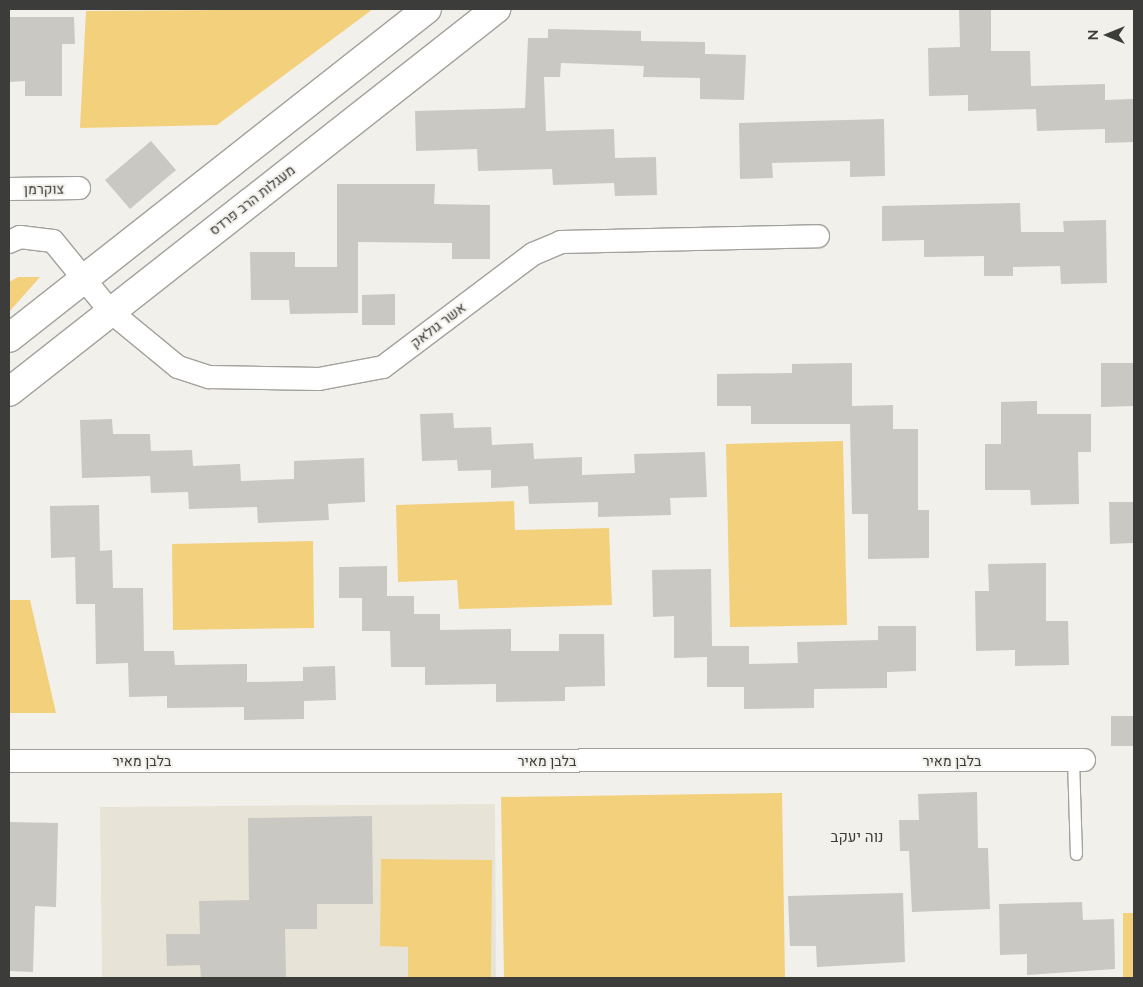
<!DOCTYPE html>
<html>
<head>
<meta charset="utf-8">
<style>
  body { margin:0 }
  #map { position:relative; width:1143px; height:987px; overflow:hidden; background:#f2f0eb; font-family:Mulish,Heebo,sans-serif }
  div>[style] { position:absolute }
  .built>* { inset:0; background:#e8e3d7 }
  .green>* { inset:0; background:#f3d07c }
  .building>* { inset:0; background:#cac8c3 }
  .roads { filter:drop-shadow(1px 0 #a3a19d) drop-shadow(-1px 0 #a3a19d) drop-shadow(0 1px #a3a19d) drop-shadow(0 -1px #a3a19d) }
  .service>* { height:11px; margin:-5.5px; padding:0 5.5px; transform-origin:5.5px; border-radius:5.5px; background:#fff }
  .minor>* { height:22px; margin:-11px; padding:0 11px; transform-origin:11px; border-radius:11px; background:#fff }
  .tertiary>* { height:28px; margin:-14px; padding:0 14px; transform-origin:14px; border-radius:14px; background:#fff }
  span { translate:-50% -50%; white-space:nowrap; text-align:center; line-height:1.15; -webkit-text-stroke:4px #f2f0eb; paint-order:stroke }
  .street-label { font-size:14px; color:#3c3c3a }
  .neighbourhood-label { font-size:15px; color:#3c3c3a }
  .frame { position:absolute; inset:0; border:10px solid #3c3c3a; pointer-events:none }
  .north { position:absolute; left:1083px; top:10px; width:50px; height:50px; -webkit-text-stroke:4px #f2f0eb; paint-order:stroke; rotate:270deg; font-size:14px; font-weight:700; line-height:20px; text-align:center; color:#3c3c3a }
  .north::after { content:''; display:block; margin:auto; width:18px; height:22px; background:#3c3c3a; clip-path:polygon(50% 0,100% 100%,50% 72%,0 100%) }
</style>
</head>
<body>
<div id="map">
  <div class="built">
    <i style="clip-path:polygon(495px 804px,496px 978px,102px 978px,100px 807px)"></i>
  </div>
  <div class="green">
    <i style="clip-path:polygon(373px 9px,217px 125px,80px 128px,86px 11px)"></i>
    <i style="clip-path:polygon(18px 277px,40px 277px,9px 312px,9px 282px)"></i>
    <i style="clip-path:polygon(843px 441px,847px 625px,730px 627px,726px 444px)"></i>
    <i style="clip-path:polygon(514px 501px,515px 530px,609px 528px,612px 605px,459px 609px,457px 580px,398px 582px,396px 505px)"></i>
    <i style="clip-path:polygon(313px 541px,314px 628px,173px 630px,172px 544px)"></i>
    <i style="clip-path:polygon(9px 600px,30px 600px,56px 713px,9px 713px)"></i>
    <i style="clip-path:polygon(782px 793px,785px 978px,504px 978px,501px 797px)"></i>
    <i style="clip-path:polygon(381px 859px,492px 860px,491px 978px,408px 978px,408px 947px,380px 946px)"></i>
    <i style="clip-path:polygon(1123px 913px,1134px 913px,1134px 978px,1123px 978px)"></i>
  </div>
  <div class="building">
    <i style="clip-path:polygon(959px 9px,991px 9px,991px 51px,1030px 51px,1031px 86px,1105px 84px,1105px 100px,1134px 99px,1134px 142px,1105px 143px,1105px 129px,1037px 131px,1036px 109px,968px 111px,968px 95px,929px 96px,928px 48px,960px 47px)"></i>
    <i style="clip-path:polygon(9px 17px,74px 17px,75px 44px,62px 44px,62px 96px,25px 96px,25px 81px,9px 82px)"></i>
    <i style="clip-path:polygon(548px 29px,641px 31px,641px 41px,705px 42px,705px 54px,746px 55px,744px 100px,700px 99px,700px 78px,643px 77px,644px 66px,561px 63px,560px 77px,544px 77px,546px 131px,614px 129px,615px 158px,656px 157px,657px 195px,615px 196px,614px 183px,553px 185px,552px 169px,478px 171px,477px 149px,416px 151px,415px 111px,525px 108px,528px 38px,548px 38px)"></i>
    <i style="clip-path:polygon(884px 119px,885px 176px,850px 177px,850px 161px,772px 163px,773px 178px,740px 179px,739px 123px)"></i>
    <i style="clip-path:polygon(151px 141px,176px 170px,130px 209px,105px 180px)"></i>
    <i style="clip-path:polygon(337px 184px,435px 184px,434px 204px,490px 205px,490px 259px,452px 259px,452px 243px,358px 242px,358px 313px,290px 314px,289px 300px,251px 300px,250px 252px,295px 252px,295px 267px,337px 267px)"></i>
    <i style="clip-path:polygon(1020px 203px,1021px 232px,1064px 232px,1063px 221px,1106px 220px,1107px 283px,1061px 284px,1060px 266px,1013px 267px,1013px 276px,984px 276px,984px 256px,924px 257px,924px 240px,882px 241px,882px 206px)"></i>
    <i style="clip-path:polygon(395px 294px,395px 325px,362px 325px,362px 295px)"></i>
    <i style="clip-path:polygon(852px 363px,852px 406px,893px 405px,893px 429px,918px 429px,918px 510px,929px 510px,929px 558px,868px 559px,868px 514px,852px 514px,850px 424px,751px 424px,751px 406px,717px 406px,717px 374px,792px 373px,792px 364px)"></i>
    <i style="clip-path:polygon(1101px 363px,1134px 363px,1134px 406px,1101px 407px)"></i>
    <i style="clip-path:polygon(1037px 401px,1037px 414px,1091px 414px,1091px 452px,1078px 452px,1079px 504px,1031px 505px,1030px 490px,985px 490px,985px 444px,1001px 444px,1001px 402px)"></i>
    <i style="clip-path:polygon(453px 413px,454px 428px,491px 427px,492px 445px,533px 443px,534px 459px,582px 457px,582px 475px,635px 473px,634px 454px,705px 452px,707px 497px,670px 498px,671px 515px,598px 517px,598px 502px,529px 504px,528px 486px,491px 488px,491px 470px,458px 471px,457px 460px,422px 461px,420px 414px)"></i>
    <i style="clip-path:polygon(112px 419px,113px 434px,150px 434px,151px 451px,192px 450px,193px 466px,240px 464px,241px 481px,294px 479px,294px 461px,364px 458px,365px 502px,328px 504px,329px 520px,258px 523px,257px 507px,189px 509px,188px 492px,151px 493px,150px 476px,82px 478px,80px 420px)"></i>
    <i style="clip-path:polygon(1109px 502px,1134px 502px,1134px 543px,1110px 544px)"></i>
    <i style="clip-path:polygon(99px 505px,100px 551px,112px 550px,113px 588px,143px 588px,144px 651px,174px 651px,175px 665px,247px 664px,247px 682px,303px 681px,303px 667px,335px 666px,336px 700px,304px 701px,304px 719px,244px 720px,244px 707px,167px 708px,167px 696px,129px 697px,128px 663px,96px 664px,95px 604px,76px 604px,75px 557px,51px 558px,50px 506px)"></i>
    <i style="clip-path:polygon(1046px 563px,1046px 621px,1068px 621px,1069px 665px,1015px 666px,1015px 650px,976px 651px,975px 591px,989px 591px,988px 564px)"></i>
    <i style="clip-path:polygon(387px 566px,387px 596px,414px 596px,414px 614px,440px 614px,440px 630px,511px 629px,511px 651px,559px 651px,559px 634px,604px 634px,605px 686px,565px 687px,565px 701px,496px 702px,496px 684px,425px 685px,425px 667px,391px 667px,390px 631px,362px 631px,362px 598px,339px 598px,339px 567px)"></i>
    <i style="clip-path:polygon(711px 569px,712px 646px,749px 646px,749px 664px,798px 663px,797px 642px,878px 640px,878px 626px,916px 626px,916px 671px,887px 672px,887px 688px,814px 689px,814px 708px,744px 709px,744px 687px,707px 687px,707px 657px,674px 658px,674px 616px,653px 617px,652px 570px)"></i>
    <i style="clip-path:polygon(1111px 716px,1134px 716px,1134px 746px,1111px 746px)"></i>
    <i style="clip-path:polygon(977px 792px,978px 848px,988px 848px,990px 909px,912px 912px,909px 851px,900px 851px,899px 820px,919px 820px,918px 794px)"></i>
    <i style="clip-path:polygon(372px 816px,373px 904px,317px 904px,317px 929px,285px 929px,286px 978px,201px 978px,200px 965px,167px 966px,166px 934px,200px 934px,199px 901px,249px 900px,248px 818px)"></i>
    <i style="clip-path:polygon(9px 822px,58px 823px,56px 907px,35px 906px,33px 972px,9px 971px)"></i>
    <i style="clip-path:polygon(903px 893px,905px 962px,817px 967px,816px 946px,790px 946px,788px 896px)"></i>
    <i style="clip-path:polygon(1082px 902px,1083px 920px,1114px 919px,1115px 969px,1027px 975px,1027px 954px,1000px 955px,999px 904px)"></i>
  </div>
  <div class="roads">
    <div class="service">
      <i style="left:1073px;top:760px;width:94px;rotate:88.2deg"></i>
    </div>
    <div class="minor">
      <i style="left:9px;top:189px;width:70px;rotate:-0.8deg"></i>
      <i style="left:9px;top:242px;width:12px;rotate:-24deg"></i>
      <i style="left:20px;top:237px;width:33px;rotate:7deg"></i>
      <i style="left:53px;top:241px;width:92px;rotate:50.8deg"></i>
      <i style="left:111px;top:312px;width:87px;rotate:39.4deg"></i>
      <i style="left:178px;top:367px;width:33px;rotate:18deg"></i>
      <i style="left:209px;top:377px;width:110px;rotate:1deg"></i>
      <i style="left:319px;top:379px;width:65px;rotate:-10.6deg"></i>
      <i style="left:383px;top:367px;width:188px;rotate:-37deg"></i>
      <i style="left:533px;top:254px;width:30px;rotate:-23deg"></i>
      <i style="left:561px;top:242px;width:257px;rotate:-1.3deg"></i>
      <i style="left:9px;top:761px;width:1075px;rotate:-0.05deg"></i>
    </div>
    <div class="tertiary">
      <i style="left:9px;top:338px;width:532px;rotate:-38.21deg"></i>
      <i style="left:9px;top:392px;width:620px;rotate:-38.18deg"></i>
    </div>
  </div>
  <div class="street-label">
    <span style="left:44px;top:189px;rotate:-1deg">צוקרמן</span>
    <span style="left:252px;top:200px;rotate:-38deg">מעגלות הרב פרדס</span>
    <span style="left:438px;top:325px;rotate:-37deg">אשר גולאק</span>
    <span style="left:142px;top:761px">בלבן מאיר</span>
    <span style="left:547px;top:761px">בלבן מאיר</span>
    <span style="left:952px;top:761px">בלבן מאיר</span>
  </div>
  <div class="neighbourhood-label">
    <span style="left:857px;top:837px">נוה יעקב</span>
  </div>
  <div class="frame"></div>
  <div class="north">N</div>
</div>
</body>
</html>
